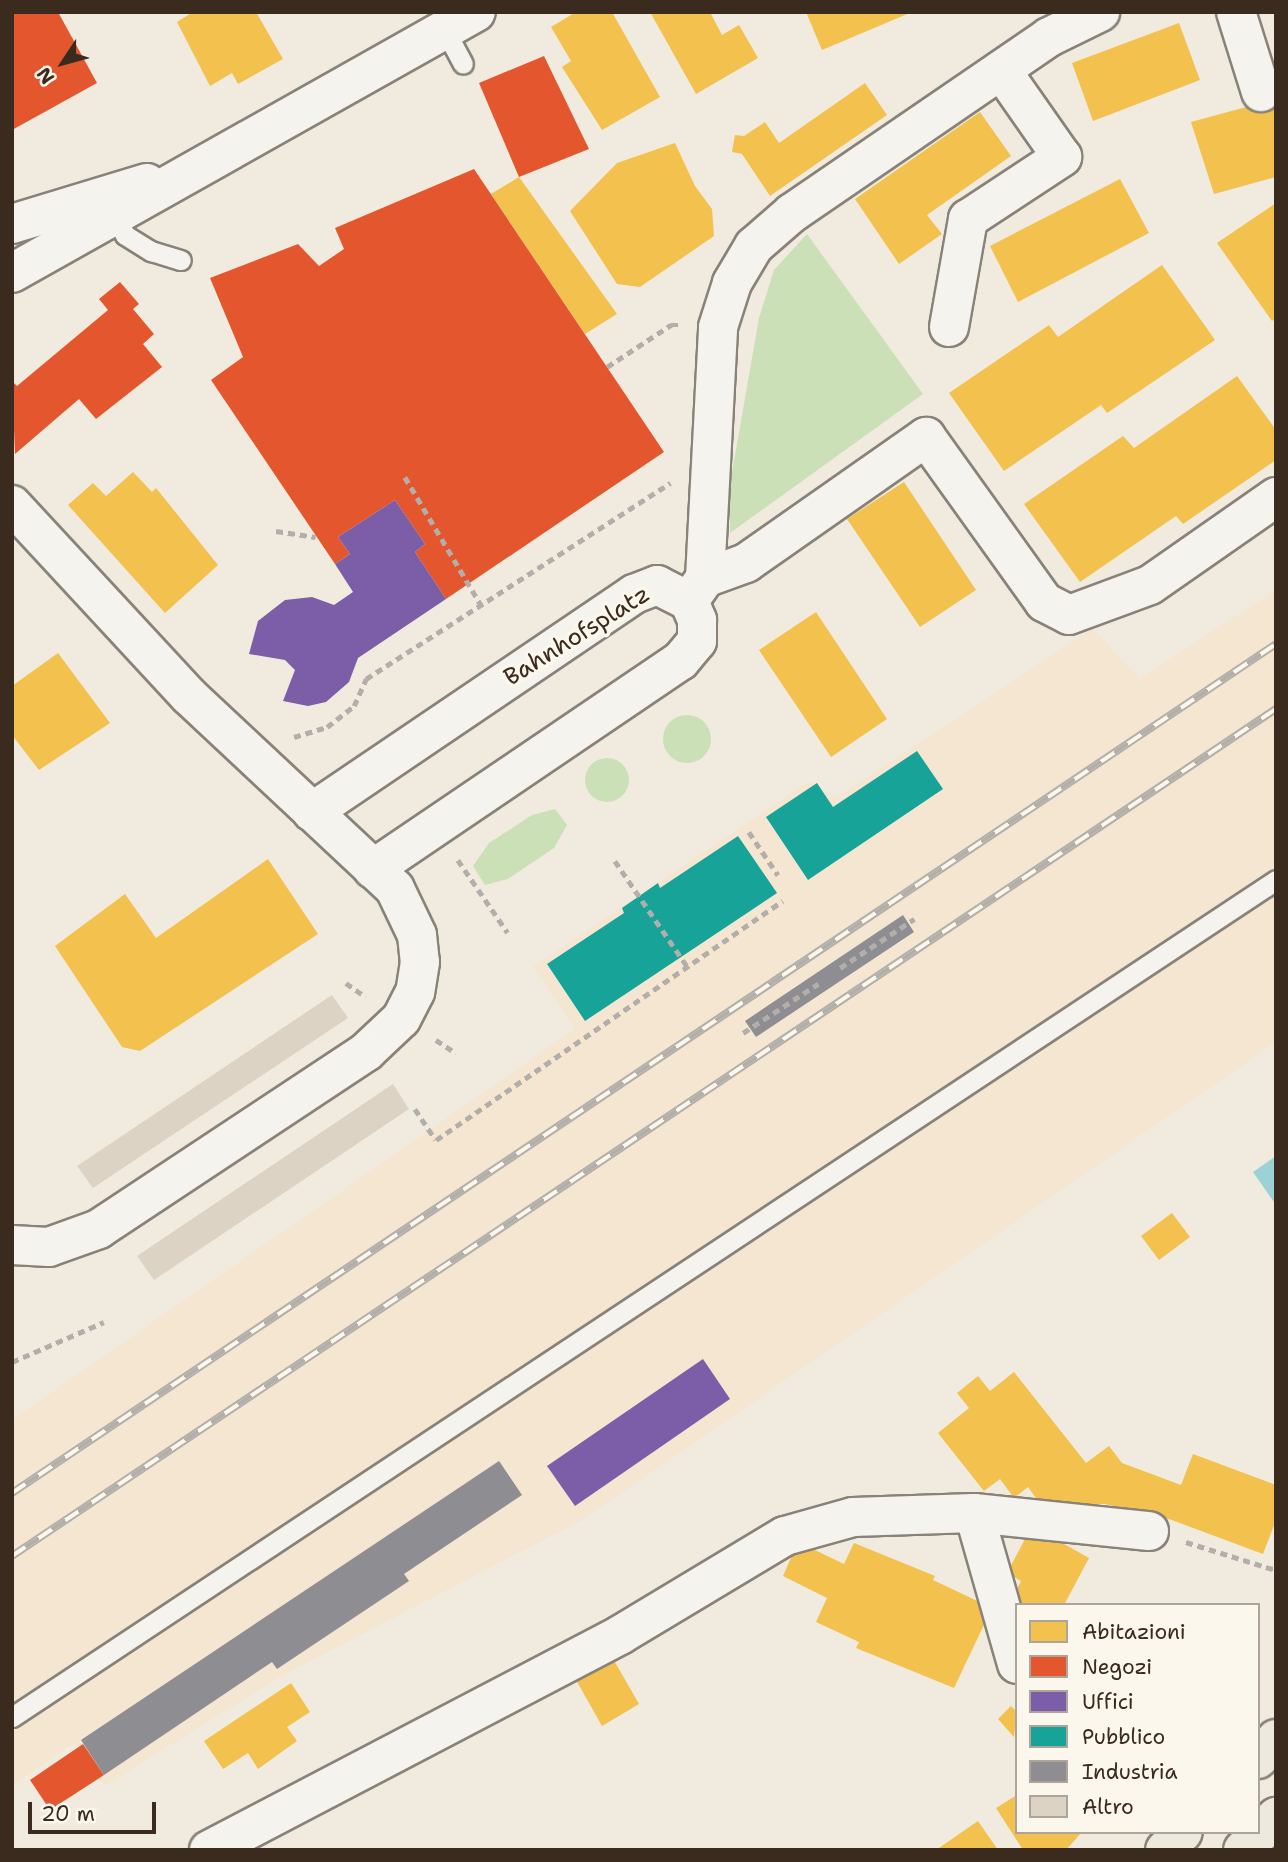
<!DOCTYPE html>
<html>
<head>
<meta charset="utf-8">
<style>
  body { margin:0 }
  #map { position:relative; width:1288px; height:1862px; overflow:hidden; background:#f1eade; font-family:"Shantell Sans",sans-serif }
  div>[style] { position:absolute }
  .built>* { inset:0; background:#f4e6d1 }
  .green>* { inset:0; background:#cbe0b6 }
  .round { border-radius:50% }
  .water>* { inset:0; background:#9cd2d5 }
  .homes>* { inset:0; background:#f2c14e }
  .shops>* { inset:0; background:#e4572e }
  .offices>* { inset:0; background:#7b5ea7 }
  .public>* { inset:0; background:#17a398 }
  .industry>* { inset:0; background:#8d8d92 }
  .building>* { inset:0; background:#ddd3c5 }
  .path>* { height:4.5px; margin-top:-2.25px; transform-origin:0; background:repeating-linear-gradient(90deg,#b2aea9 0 7px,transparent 0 12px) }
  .roads { filter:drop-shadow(2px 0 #888279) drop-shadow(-2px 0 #888279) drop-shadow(0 2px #888279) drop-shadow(0 -2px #888279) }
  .service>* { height:19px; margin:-9.5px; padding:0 9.5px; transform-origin:9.5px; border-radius:9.5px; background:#f5f3ee }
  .minor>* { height:38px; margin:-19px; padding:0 19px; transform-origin:19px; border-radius:19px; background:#f5f3ee }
  .secondary>* { height:38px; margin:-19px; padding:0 19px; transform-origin:19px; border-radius:19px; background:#f5f3ee }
  .motorway>* { height:38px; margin:-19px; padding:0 19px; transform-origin:19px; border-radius:19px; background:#eee9df }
  .rail>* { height:8px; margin-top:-4px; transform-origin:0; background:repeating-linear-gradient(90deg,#fbf7ec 0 16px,#b2aea9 0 32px); box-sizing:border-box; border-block:2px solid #b2aea9 }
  span { translate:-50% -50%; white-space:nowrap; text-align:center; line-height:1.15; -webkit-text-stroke:7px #fbf7ec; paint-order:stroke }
  .street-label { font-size:24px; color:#3b2a1e }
  .frame { position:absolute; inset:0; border:14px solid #3b2a1e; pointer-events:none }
  .legend { position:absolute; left:1015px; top:1603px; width:245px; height:231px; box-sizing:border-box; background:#fbf7ec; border:2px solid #aea59a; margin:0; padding:9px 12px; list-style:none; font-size:21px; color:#3b2a1e }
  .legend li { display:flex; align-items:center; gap:14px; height:35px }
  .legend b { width:35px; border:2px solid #aea59a }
  .north { position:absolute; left:28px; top:28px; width:70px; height:70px; -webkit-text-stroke:5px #fbf7ec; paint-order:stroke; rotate:234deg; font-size:19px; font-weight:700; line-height:28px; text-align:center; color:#3b2a1e }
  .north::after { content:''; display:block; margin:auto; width:24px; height:32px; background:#3b2a1e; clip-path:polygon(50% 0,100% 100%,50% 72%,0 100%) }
  .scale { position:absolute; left:28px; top:1802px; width:128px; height:32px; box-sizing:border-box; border:4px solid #3b2a1e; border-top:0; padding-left:9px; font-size:21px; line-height:24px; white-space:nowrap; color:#3b2a1e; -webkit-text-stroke:5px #fbf7ec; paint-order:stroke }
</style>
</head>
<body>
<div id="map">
  <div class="built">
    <i style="clip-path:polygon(1276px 590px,1276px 1042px,582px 1520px,285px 1674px,104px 1786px,75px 1742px,12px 1786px,12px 1420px,575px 1029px,533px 967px,809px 781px,837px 797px,1093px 629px,1140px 679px)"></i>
  </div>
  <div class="green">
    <i style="clip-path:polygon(807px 234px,923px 394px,730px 533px,730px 484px,759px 318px,774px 270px)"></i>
    <i class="round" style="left:663px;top:715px;width:48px;height:48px"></i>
    <i class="round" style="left:585px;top:758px;width:44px;height:44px"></i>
    <i style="clip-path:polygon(555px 809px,567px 825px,554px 848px,508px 879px,485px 885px,473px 866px,489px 843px,532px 815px)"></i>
  </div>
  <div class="water">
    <i style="clip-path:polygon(1276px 1156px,1276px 1201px,1274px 1202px,1253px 1172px)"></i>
  </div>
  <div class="homes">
    <i style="clip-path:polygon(193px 12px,256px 12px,283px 59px,238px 84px,232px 73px,210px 86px,177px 22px)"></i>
    <i style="clip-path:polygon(576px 12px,612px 12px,660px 97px,602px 130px,562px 67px,571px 61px,551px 27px)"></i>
    <i style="clip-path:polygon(650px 12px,710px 12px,722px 35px,739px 25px,758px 58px,696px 94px)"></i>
    <i style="clip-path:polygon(806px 12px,912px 12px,822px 50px)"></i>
    <i style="clip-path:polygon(1179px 23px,1200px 80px,1093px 121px,1072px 63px)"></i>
    <i style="clip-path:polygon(865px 83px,887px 115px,770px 196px,742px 154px,732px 152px,735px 135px,744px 136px,765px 122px,779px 143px)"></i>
    <i style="clip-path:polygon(1276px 99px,1276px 177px,1214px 194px,1191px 122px)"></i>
    <i style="clip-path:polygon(980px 112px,1011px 156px,927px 215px,942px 234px,899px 264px,855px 199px)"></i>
    <i style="clip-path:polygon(675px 143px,695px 186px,712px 209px,714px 236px,640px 287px,617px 284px,570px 211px,617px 163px)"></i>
    <i style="clip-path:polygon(519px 177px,617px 314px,585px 334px,491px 194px)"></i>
    <i style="clip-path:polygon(1120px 179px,1149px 233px,1018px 302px,990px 246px)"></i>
    <i style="clip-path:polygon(1276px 203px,1276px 318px,1272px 321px,1217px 243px)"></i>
    <i style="clip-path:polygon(1162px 265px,1215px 340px,1107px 413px,1101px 405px,1004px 471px,949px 393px,1049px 325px,1058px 337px)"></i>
    <i style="clip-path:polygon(1237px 376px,1276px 430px,1276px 460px,1183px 524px,1176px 516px,1080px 582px,1024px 504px,1123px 436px,1134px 448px)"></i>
    <i style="clip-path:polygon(133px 472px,152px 492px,156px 488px,218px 565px,165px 613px,68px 505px,93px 483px,106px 496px)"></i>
    <i style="clip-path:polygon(904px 482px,976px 590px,920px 627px,847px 519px)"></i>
    <i style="clip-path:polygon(816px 612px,887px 719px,831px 757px,759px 650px)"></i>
    <i style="clip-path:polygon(58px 653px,110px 723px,39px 770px,12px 735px,12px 686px)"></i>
    <i style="clip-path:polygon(268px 859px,318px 934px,140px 1051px,122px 1047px,55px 946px,125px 894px,156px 938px)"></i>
    <i style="clip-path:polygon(1172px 1213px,1190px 1237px,1159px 1260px,1141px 1236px)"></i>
    <i style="clip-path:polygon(1014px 1372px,1086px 1463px,1109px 1446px,1122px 1463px,1181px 1485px,1193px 1454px,1276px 1485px,1276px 1520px,1263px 1554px,1169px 1519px,1105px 1504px,1041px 1505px,1028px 1487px,1014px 1498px,1000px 1479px,984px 1491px,938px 1433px,969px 1408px,957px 1393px,978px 1376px,990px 1391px)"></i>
    <i style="clip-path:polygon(1032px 1526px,1089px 1558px,1064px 1605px,1022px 1605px,1012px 1599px,1021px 1581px,1007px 1573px)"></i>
    <i style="clip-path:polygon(798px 1542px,844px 1564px,854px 1543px,935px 1576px,933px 1580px,992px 1608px,954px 1688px,856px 1648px,859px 1642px,816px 1622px,827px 1598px,783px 1576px)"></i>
    <i style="clip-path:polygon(608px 1650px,639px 1704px,602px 1726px,571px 1671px)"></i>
    <i style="clip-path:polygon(291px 1683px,310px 1712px,287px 1727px,297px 1741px,258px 1769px,248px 1753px,223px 1769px,204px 1741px)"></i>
    <i style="clip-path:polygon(1011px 1706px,1017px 1712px,1014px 1737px,998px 1719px)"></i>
    <i style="clip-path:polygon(1017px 1795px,1017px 1832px,1082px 1832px,1066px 1850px,1023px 1850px,996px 1808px)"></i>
    <i style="clip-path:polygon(978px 1821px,998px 1850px,936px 1850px)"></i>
  </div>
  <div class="shops">
    <i style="clip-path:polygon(12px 12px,58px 12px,97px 83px,12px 130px)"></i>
    <i style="clip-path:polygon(544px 56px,589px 149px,519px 177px,479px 83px)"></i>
    <i style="clip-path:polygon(474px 169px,664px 452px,446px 599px,415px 552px,425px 544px,395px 500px,338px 537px,350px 554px,335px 564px,211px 380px,243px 357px,210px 278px,298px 244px,319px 266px,344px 249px,335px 228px)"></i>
    <i style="clip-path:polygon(120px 282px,139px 304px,133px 309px,154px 334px,143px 344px,162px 367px,96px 419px,79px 399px,15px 454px,12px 381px,17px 386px,108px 310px,99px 299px)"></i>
    <i style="clip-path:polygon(83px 1744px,104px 1775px,50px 1810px,30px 1780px)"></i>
  </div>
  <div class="offices">
    <i style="clip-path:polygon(395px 500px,425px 544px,415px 552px,446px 599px,358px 658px,349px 682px,326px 702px,308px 706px,283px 701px,295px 670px,285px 660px,249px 654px,258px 621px,285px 600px,312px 597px,334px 605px,353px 592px,335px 564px,350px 554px,338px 537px)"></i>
    <i style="clip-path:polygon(703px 1359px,730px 1399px,575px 1506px,547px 1466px)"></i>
  </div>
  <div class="public">
    <i style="clip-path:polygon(917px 751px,943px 789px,808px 880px,766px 817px,817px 783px,833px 807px)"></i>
    <i style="clip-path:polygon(738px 836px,777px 893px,585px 1021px,547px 964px,624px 913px,622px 908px,658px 883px,660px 888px)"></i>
  </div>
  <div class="industry">
    <i style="clip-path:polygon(903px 915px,914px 932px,756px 1037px,745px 1021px)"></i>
    <i style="clip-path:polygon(499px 1461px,522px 1495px,404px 1574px,409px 1581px,277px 1669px,272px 1662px,104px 1775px,81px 1740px)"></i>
  </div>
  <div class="building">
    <i style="clip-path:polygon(332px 995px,348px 1018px,93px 1188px,77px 1166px)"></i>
    <i style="clip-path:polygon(393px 1084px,409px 1109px,154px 1280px,137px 1256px)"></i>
  </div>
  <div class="path">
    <i style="left:607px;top:367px;width:77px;rotate:-33.3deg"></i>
    <i style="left:671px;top:325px;width:7px"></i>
    <i style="left:405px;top:477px;width:149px;rotate:59.3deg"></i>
    <i style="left:276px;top:531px;width:40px;rotate:8.5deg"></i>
    <i style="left:294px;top:737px;width:34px;rotate:-17deg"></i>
    <i style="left:327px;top:727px;width:34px;rotate:-38deg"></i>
    <i style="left:354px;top:706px;width:30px;rotate:-66deg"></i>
    <i style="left:366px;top:679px;width:362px;rotate:-32.8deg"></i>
    <i style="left:749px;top:832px;width:52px;rotate:56deg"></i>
    <i style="left:458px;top:860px;width:88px;rotate:55.6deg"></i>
    <i style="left:615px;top:861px;width:127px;rotate:55.6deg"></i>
    <i style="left:840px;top:968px;width:89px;rotate:-33.5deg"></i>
    <i style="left:346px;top:983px;width:24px;rotate:35deg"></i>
    <i style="left:743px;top:1033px;width:90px;rotate:-33.2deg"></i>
    <i style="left:436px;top:1040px;width:24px;rotate:33deg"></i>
    <i style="left:415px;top:1109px;width:37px;rotate:56deg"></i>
    <i style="left:436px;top:1140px;width:421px;rotate:-34.6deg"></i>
    <i style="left:12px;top:1362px;width:100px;rotate:-23.5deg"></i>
    <i style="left:1186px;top:1542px;width:94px;rotate:17.3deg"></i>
  </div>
  <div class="roads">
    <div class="service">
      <i style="left:445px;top:30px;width:38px;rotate:62deg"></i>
      <i style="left:116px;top:218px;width:19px;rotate:62deg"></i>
      <i style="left:125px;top:235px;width:31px;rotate:32deg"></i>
      <i style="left:151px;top:251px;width:31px;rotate:17deg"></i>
      <i style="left:12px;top:1717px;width:1516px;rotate:-33.51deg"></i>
    </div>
    <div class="minor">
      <i style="left:1236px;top:12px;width:84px;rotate:72.6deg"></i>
      <i style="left:949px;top:327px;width:110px;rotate:-80deg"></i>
      <i style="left:968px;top:219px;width:113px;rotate:-33.4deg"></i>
      <i style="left:1062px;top:157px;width:106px;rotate:-125deg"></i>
      <i style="left:12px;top:505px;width:260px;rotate:47.2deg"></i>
      <i style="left:189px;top:696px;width:282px;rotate:43.1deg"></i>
      <i style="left:395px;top:889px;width:51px;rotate:64.4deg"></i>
      <i style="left:417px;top:935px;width:27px;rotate:84deg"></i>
      <i style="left:420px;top:962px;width:30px;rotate:99deg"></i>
      <i style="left:415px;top:992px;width:30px;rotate:117deg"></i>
      <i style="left:401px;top:1019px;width:48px;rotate:136.7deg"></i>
      <i style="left:366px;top:1052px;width:320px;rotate:146.5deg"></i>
      <i style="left:99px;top:1229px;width:53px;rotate:160.2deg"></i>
      <i style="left:49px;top:1247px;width:37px;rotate:-177deg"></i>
      <i style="left:705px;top:578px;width:44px;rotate:-20.1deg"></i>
      <i style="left:746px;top:563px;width:220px;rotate:-35deg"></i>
      <i style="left:926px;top:437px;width:203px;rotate:54.4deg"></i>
      <i style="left:1044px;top:602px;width:28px;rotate:27deg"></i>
      <i style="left:1069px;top:615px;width:86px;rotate:-20.3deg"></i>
      <i style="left:1150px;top:585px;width:154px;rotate:-34.9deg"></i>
      <i style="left:689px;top:601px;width:28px;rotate:-55deg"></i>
      <i style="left:705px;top:578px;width:251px;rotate:-87deg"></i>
      <i style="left:718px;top:327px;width:46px;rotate:-72.3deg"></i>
      <i style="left:732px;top:283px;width:43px;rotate:-59.3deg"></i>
      <i style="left:754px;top:246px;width:50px;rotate:-41deg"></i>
      <i style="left:792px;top:213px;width:311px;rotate:-34.4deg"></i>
      <i style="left:1049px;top:37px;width:57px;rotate:-26.1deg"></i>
      <i style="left:312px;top:812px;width:389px;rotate:-34.1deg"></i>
      <i style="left:634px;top:594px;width:25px;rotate:-21deg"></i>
      <i style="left:657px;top:585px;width:36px;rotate:27deg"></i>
      <i style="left:689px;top:601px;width:21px;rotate:67deg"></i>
      <i style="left:697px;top:620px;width:21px;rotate:90deg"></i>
      <i style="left:697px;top:641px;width:26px;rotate:130deg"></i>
      <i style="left:680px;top:661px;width:371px;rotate:145.9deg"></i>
      <i style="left:974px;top:1513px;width:157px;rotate:74.1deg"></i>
      <i style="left:209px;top:1850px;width:464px;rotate:-27.6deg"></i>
      <i style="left:620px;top:1635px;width:192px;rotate:-31deg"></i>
      <i style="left:785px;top:1536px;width:71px;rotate:-15.6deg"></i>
      <i style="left:853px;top:1517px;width:121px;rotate:-1.9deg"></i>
      <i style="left:974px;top:1513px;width:176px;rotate:5.9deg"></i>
    </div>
    <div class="secondary">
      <i style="left:12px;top:224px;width:141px;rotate:-16.9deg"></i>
      <i style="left:12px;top:273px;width:532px;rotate:-29.36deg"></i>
    </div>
    <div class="motorway">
      <i style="left:1258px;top:1759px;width:27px;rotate:-48deg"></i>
      <i style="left:1165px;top:1850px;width:25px;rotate:-45deg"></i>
      <i style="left:1243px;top:1850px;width:47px;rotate:-45deg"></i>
    </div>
  </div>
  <div class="rail">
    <i style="left:12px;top:1493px;width:1523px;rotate:-33.89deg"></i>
    <i style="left:12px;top:1556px;width:1522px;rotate:-33.83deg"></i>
  </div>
  <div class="street-label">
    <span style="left:577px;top:636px;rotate:-32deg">Bahnhofsplatz</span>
  </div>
  <div class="frame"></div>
  <ul class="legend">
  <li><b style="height:19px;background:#f2c14e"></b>Abitazioni</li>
  <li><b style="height:19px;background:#e4572e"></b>Negozi</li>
  <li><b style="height:19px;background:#7b5ea7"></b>Uffici</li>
  <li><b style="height:19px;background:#17a398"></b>Pubblico</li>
  <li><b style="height:19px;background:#8d8d92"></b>Industria</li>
  <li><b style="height:19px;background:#ddd3c5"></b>Altro</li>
  </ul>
  <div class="north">N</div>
  <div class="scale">20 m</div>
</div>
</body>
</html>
